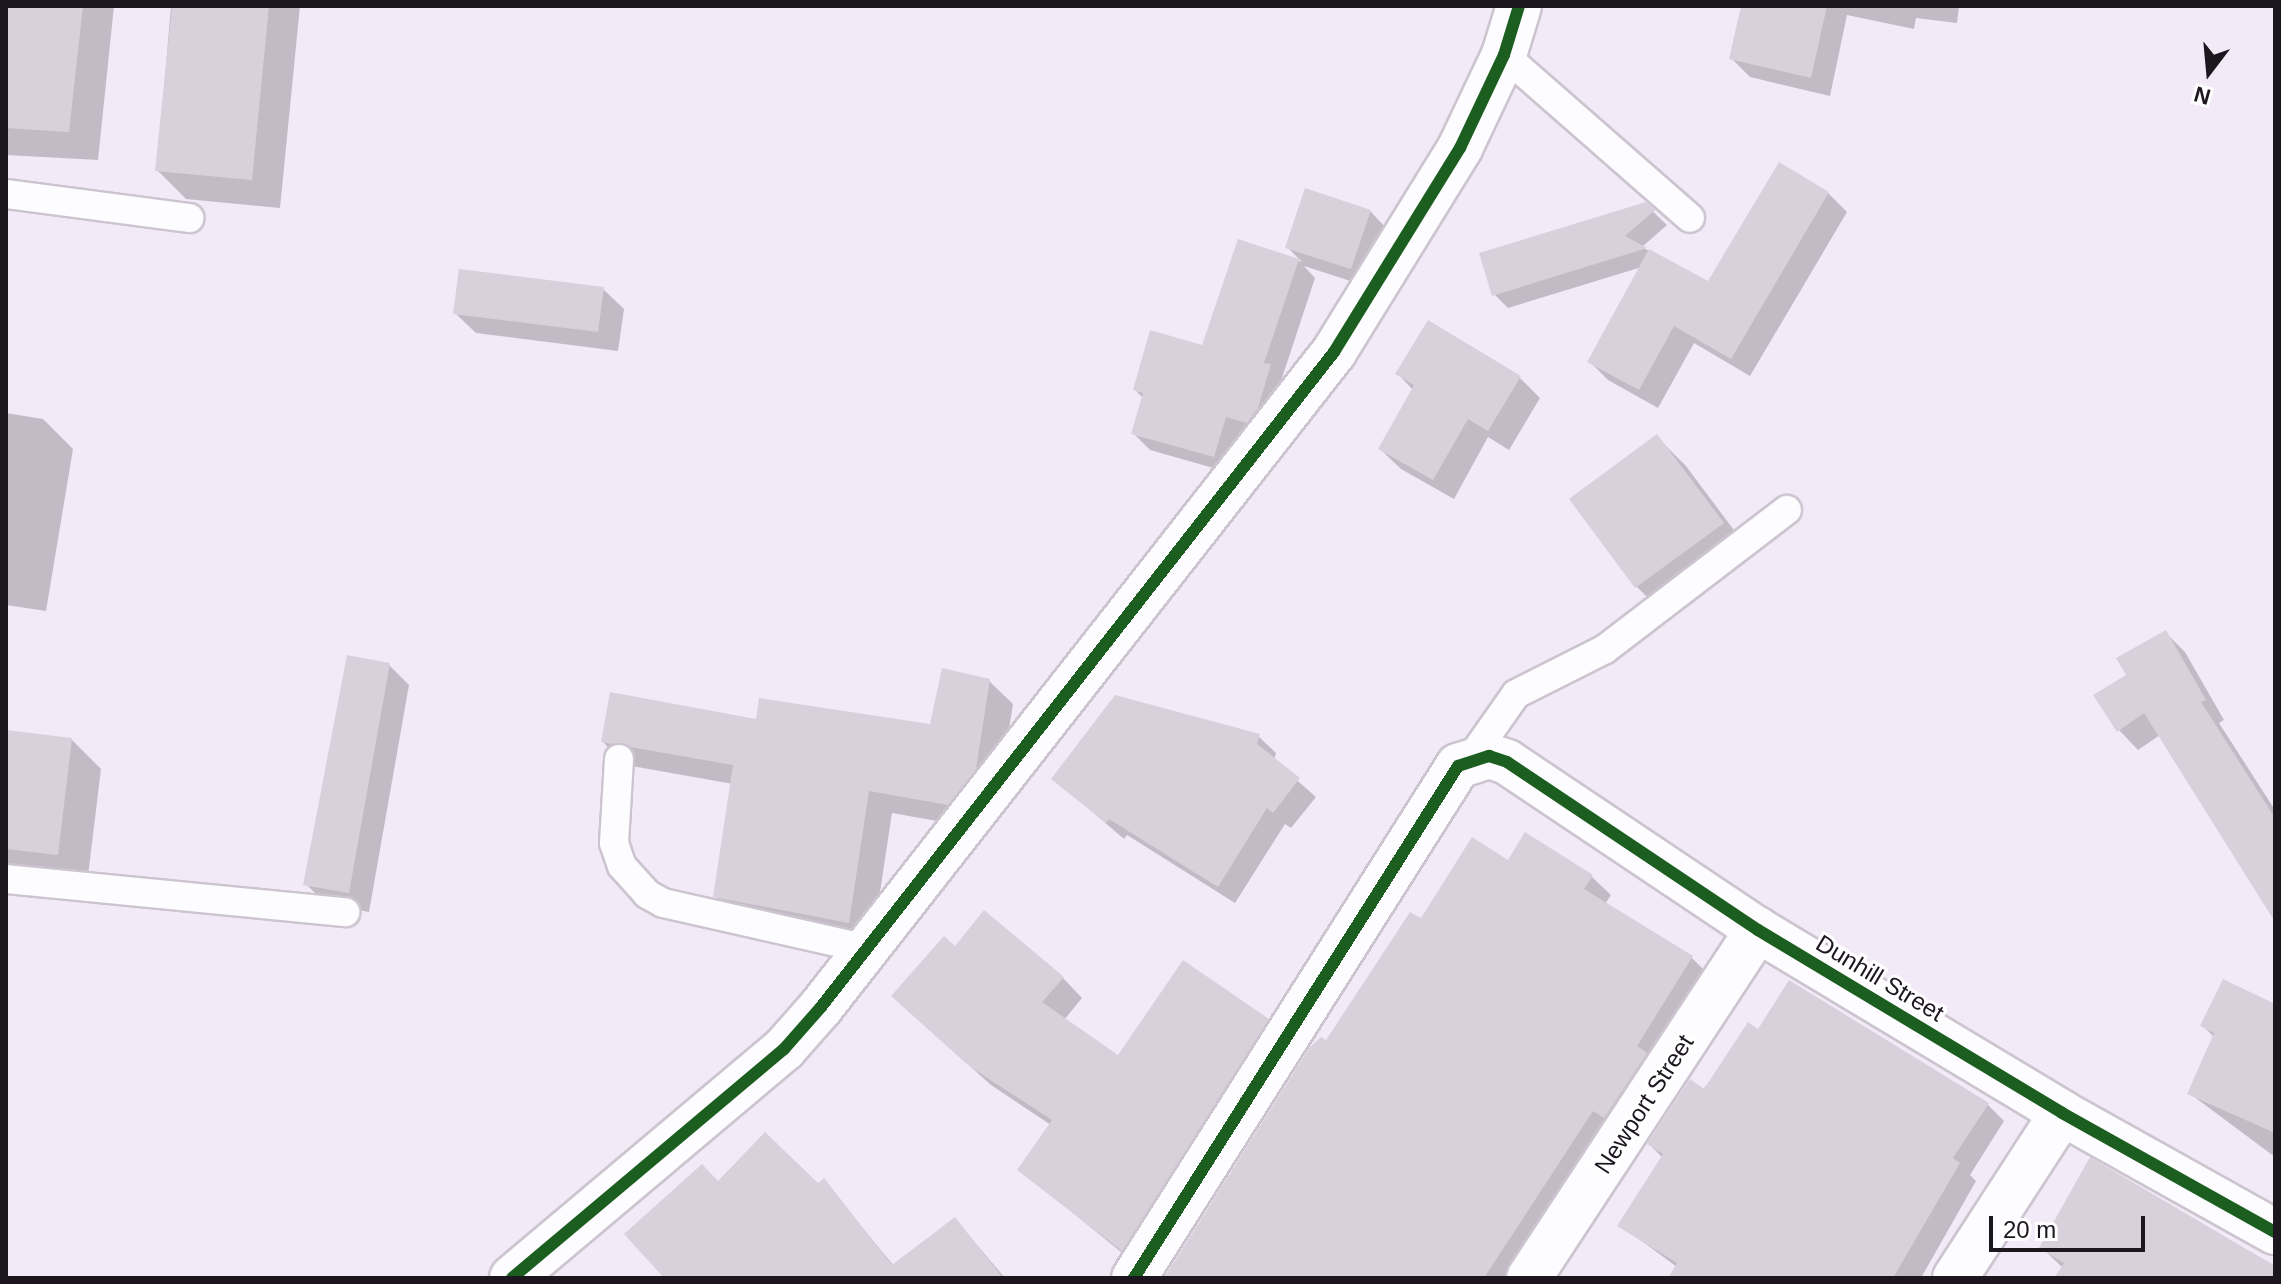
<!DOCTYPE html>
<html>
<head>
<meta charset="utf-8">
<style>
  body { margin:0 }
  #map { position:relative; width:2281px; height:1284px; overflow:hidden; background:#f3eaf7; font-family:Arial,sans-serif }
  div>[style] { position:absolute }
  .shadow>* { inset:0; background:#0003 }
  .building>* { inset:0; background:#d8d1db }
  .roads { filter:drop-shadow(2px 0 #ccc5cf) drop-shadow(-2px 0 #ccc5cf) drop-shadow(0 2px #ccc5cf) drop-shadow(0 -2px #ccc5cf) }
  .service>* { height:28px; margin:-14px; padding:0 14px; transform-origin:14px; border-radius:14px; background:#fdfcfe }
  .minor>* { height:44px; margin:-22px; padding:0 22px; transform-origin:22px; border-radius:22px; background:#fdfcfe }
  .cycleway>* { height:12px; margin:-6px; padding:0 6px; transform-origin:6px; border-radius:6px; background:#1b5e20 }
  span { translate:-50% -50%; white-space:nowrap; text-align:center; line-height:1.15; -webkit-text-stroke:6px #fff; paint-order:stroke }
  .street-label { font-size:24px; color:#1c161e }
  .frame { position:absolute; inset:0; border:8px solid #1c161e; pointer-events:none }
  .north { position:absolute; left:2169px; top:32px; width:80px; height:80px; -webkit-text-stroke:6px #fff; paint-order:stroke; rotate:196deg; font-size:22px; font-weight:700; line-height:32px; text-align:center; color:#1c161e }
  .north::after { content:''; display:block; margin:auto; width:28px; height:36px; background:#1c161e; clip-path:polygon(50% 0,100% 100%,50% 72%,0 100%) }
  .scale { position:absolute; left:1989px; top:1216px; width:156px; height:36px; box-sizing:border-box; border:4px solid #1c161e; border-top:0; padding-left:10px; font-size:24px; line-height:28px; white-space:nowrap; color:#1c161e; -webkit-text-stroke:6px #fff; paint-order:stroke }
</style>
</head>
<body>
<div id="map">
  <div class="shadow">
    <i style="clip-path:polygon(6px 6px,114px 6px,98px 160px,6px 155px)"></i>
    <i style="clip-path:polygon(171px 6px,300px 6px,280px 208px,186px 199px,157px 170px)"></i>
    <i style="clip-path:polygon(1743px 6px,1959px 6px,1957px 23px,1916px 18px,1914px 29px,1847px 15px,1830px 96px,1750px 77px,1731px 58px)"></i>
    <i style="clip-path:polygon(1828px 193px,1847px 212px,1750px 376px,1694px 343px,1658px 408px,1608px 380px,1590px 362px,1642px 267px,1508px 308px,1494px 294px,1645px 204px,1667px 225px,1642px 247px,1709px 283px)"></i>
    <i style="clip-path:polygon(1370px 211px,1390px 232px,1372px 288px,1304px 266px,1315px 278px,1282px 378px,1287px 383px,1231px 473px,1150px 450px,1133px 433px,1143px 398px,1135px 390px,1204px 347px,1239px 241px,1302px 262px,1287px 247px)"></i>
    <i style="clip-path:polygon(603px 289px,624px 309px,618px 351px,476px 333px,455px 313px)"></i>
    <i style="clip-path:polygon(1429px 323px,1520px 378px,1540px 398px,1509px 450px,1488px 437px,1454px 499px,1401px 469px,1380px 449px,1413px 390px,1398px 374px)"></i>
    <i style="clip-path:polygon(6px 413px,43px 419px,73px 449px,46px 611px,6px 605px)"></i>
    <i style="clip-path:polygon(1657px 437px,1686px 466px,1751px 553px,1666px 616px,1637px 587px,1572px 500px)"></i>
    <i style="clip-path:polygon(2166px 633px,2185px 652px,2224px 720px,2219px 723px,2275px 810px,2275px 919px,2160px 735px,2138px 750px,2119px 730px,2128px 675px)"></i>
    <i style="clip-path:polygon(389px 665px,409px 685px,369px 912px,326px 904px,306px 884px)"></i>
    <i style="clip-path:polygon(989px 681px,1013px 704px,999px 792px,971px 827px,892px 813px,872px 945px,739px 920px,715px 896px,733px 784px,626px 765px,603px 742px,757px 721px,932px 727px)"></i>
    <i style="clip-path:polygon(6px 732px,72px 740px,101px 769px,87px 884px,6px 874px)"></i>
    <i style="clip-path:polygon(1258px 736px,1276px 753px,1274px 760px,1316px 797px,1291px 828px,1285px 824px,1235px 903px,1127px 835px,1124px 839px,1054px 779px)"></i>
    <i style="clip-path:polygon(1508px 863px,1592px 877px,1611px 895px,1605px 904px,1692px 958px,1711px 977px,1515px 1278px,1166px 1278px,1326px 1043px,1421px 921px)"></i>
    <i style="clip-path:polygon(955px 948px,1063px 978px,1082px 998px,1064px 1020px,1118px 1058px,1267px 1020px,1287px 1040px,1142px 1269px,1020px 1170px,1051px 1125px,991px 1085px,913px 1015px)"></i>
    <i style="clip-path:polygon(2275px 1007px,2275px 1157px,2189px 1093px,2214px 1037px,2202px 1025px)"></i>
    <i style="clip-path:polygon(1759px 1032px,1987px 1104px,2004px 1121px,1970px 1175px,1976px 1181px,1921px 1278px,1670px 1278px,1677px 1267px,1620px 1225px,1663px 1158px,1649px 1144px)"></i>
    <i style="clip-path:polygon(2090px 1160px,2275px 1266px,2275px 1278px,2057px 1278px,2063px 1268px,2042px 1248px)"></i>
    <i style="clip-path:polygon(824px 1181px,894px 1266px,955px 1219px,1005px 1278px,667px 1278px,719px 1183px,818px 1185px)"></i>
  </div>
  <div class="building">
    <i style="clip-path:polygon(6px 6px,83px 6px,69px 132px,6px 128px)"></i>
    <i style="clip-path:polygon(172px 6px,269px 6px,252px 180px,155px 171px)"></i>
    <i style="clip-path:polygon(1741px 6px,1827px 6px,1811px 78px,1729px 59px)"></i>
    <i style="clip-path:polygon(1779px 162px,1829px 192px,1731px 359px,1674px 326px,1639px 390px,1587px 362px,1649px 249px,1708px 281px)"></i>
    <i style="clip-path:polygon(1305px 188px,1371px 210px,1351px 269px,1285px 248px)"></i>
    <i style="clip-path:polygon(1646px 202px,1655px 210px,1625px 236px,1647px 248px,1492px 296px,1479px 253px)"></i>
    <i style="clip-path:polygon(1238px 239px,1299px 259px,1264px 363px,1271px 364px,1258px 408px,1247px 423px,1226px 417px,1214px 457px,1131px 434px,1143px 393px,1133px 390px,1150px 330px,1202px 345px)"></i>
    <i style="clip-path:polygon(459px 269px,604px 287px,598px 332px,453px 314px)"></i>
    <i style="clip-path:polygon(1428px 320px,1521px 376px,1488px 431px,1468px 419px,1433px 480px,1378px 449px,1414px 385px,1395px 374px)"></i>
    <i style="clip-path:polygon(1657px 434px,1724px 523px,1635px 588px,1569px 499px)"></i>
    <i style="clip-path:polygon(2166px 630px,2206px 700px,2201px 702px,2275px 818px,2275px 922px,2144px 713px,2117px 732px,2093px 695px,2126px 675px,2116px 658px)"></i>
    <i style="clip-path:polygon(347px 655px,390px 663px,349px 893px,303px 885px)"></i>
    <i style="clip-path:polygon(942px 668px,990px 679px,976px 769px,948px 805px,869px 791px,849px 923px,713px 897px,733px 765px,601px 742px,610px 692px,756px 719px,759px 698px,930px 724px)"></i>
    <i style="clip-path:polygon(1115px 695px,1260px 734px,1257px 744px,1300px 778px,1273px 813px,1267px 808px,1218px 887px,1109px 819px,1106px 823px,1051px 779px)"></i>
    <i style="clip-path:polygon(6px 730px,72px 738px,58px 855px,6px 849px)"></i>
    <i style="clip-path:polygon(1525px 832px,1593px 875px,1584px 889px,1693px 956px,1637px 1046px,1647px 1053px,1604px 1118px,1593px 1111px,1484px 1278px,1164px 1278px,1310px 1047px,1321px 1037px,1326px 1040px,1410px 912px,1421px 918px,1472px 837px,1508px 860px)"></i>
    <i style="clip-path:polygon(984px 910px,1064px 977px,1042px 1002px,1118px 1055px,1183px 960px,1269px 1019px,1122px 1251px,1017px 1170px,1052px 1120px,969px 1066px,891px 996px,944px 936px,955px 946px)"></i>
    <i style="clip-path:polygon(2223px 979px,2275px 1004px,2275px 1133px,2187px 1094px,2214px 1033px,2200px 1026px)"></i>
    <i style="clip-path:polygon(1789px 980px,1989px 1103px,1953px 1158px,1960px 1163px,1893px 1278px,1668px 1278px,1677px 1263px,1617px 1226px,1663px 1154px,1647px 1144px,1690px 1079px,1704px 1089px,1748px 1022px,1758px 1029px)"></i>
    <i style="clip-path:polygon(765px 1132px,818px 1183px,824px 1178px,892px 1265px,955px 1217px,1003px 1278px,664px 1278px,624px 1234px,702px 1164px,718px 1181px)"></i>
    <i style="clip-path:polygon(2090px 1157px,2275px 1266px,2275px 1278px,2054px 1278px,2064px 1263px,2039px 1248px)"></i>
  </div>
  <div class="roads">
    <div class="service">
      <i style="left:1504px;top:55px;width:247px;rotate:41.2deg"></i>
      <i style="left:6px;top:194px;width:185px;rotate:7.5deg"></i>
      <i style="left:1471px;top:758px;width:78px;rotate:-54.9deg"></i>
      <i style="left:1516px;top:694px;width:100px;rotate:-26.8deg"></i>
      <i style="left:1605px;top:649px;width:229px;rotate:-37.4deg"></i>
      <i style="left:619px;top:759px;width:84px;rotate:93.4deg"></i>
      <i style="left:614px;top:843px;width:24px;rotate:71deg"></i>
      <i style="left:622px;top:866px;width:38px;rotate:48deg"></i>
      <i style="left:647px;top:894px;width:18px;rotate:29deg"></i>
      <i style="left:663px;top:903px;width:209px;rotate:12.7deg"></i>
      <i style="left:6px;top:879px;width:341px;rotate:5.6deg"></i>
    </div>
    <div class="minor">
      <i style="left:512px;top:1278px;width:356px;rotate:-40.1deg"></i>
      <i style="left:784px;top:1049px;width:56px;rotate:-48.6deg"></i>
      <i style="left:821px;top:1007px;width:832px;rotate:-51.93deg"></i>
      <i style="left:1334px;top:352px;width:240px;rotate:-58.3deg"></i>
      <i style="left:1460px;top:148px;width:103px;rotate:-64.7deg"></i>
      <i style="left:1504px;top:55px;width:51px;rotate:-73deg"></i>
      <i style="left:1134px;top:1278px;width:606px;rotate:-57.67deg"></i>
      <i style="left:1458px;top:766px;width:33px;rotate:-18deg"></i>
      <i style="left:1489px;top:756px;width:19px;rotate:18deg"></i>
      <i style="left:1507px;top:762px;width:302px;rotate:33.8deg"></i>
      <i style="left:1758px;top:930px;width:355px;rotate:31deg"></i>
      <i style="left:2062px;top:1113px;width:244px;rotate:29.2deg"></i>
      <i style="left:1529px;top:1278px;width:417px;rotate:-56.7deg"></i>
      <i style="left:1955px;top:1278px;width:197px;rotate:-57deg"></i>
    </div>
  </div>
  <div class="cycleway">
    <i style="left:512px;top:1278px;width:356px;rotate:-40.1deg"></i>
    <i style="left:784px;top:1049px;width:56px;rotate:-48.6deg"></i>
    <i style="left:821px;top:1007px;width:832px;rotate:-51.93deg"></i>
    <i style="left:1334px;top:352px;width:240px;rotate:-58.3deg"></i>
    <i style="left:1460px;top:148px;width:103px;rotate:-64.7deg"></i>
    <i style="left:1504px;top:55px;width:51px;rotate:-73deg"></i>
    <i style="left:1134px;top:1278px;width:606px;rotate:-57.67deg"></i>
    <i style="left:1458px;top:766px;width:33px;rotate:-18deg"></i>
    <i style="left:1489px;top:756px;width:19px;rotate:18deg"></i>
    <i style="left:1507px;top:762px;width:302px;rotate:33.8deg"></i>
    <i style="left:1758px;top:930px;width:355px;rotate:31deg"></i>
    <i style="left:2062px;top:1113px;width:244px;rotate:29.2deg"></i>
  </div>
  <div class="street-label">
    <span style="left:1880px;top:978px;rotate:31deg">Dunhill Street</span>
    <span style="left:1644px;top:1104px;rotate:-57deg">Newport Street</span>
  </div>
  <div class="frame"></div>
  <div class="north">N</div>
  <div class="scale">20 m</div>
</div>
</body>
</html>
